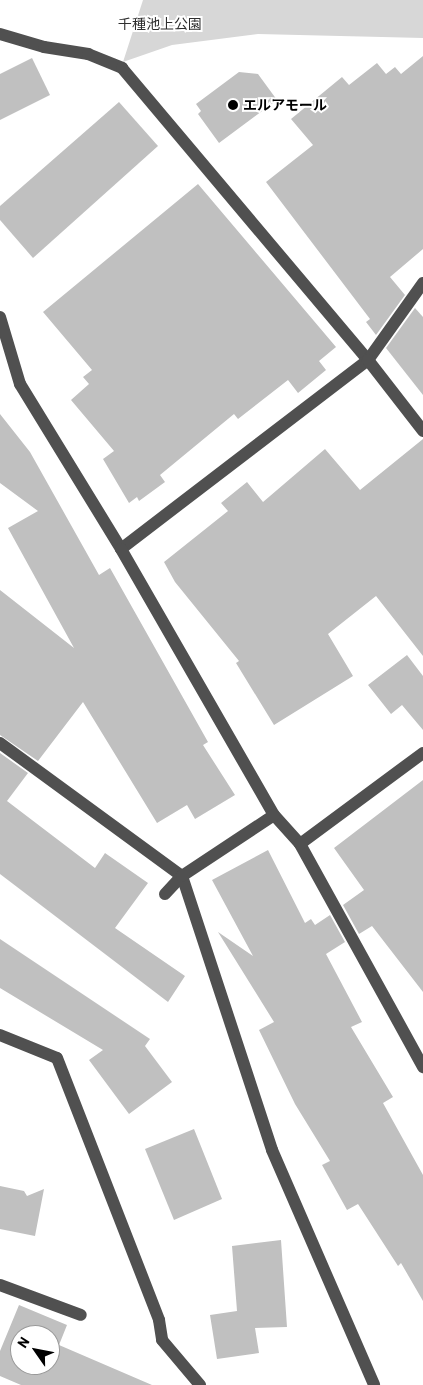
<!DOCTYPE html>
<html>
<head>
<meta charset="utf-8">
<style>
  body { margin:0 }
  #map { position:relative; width:423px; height:1385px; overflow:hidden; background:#fff; font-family:Barlow,"Noto Sans JP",sans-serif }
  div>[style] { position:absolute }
  .green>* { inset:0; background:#d7d7d7 }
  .building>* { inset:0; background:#c0c0c0 }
  .minor>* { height:12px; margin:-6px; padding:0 6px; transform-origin:6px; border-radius:6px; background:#505050 }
  .dots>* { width:14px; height:14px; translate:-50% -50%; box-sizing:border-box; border:2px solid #fff; border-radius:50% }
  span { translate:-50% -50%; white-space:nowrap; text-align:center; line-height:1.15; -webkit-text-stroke:4px #fff; paint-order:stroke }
  .park-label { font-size:14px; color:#2e2e2e }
  .poi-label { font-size:14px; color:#000; font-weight:700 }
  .left { translate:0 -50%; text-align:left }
  .north { position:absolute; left:10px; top:1325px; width:50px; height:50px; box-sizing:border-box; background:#fff; border:1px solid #999; border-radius:50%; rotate:303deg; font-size:14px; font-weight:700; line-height:20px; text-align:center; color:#000 }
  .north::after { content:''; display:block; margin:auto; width:18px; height:22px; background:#000; clip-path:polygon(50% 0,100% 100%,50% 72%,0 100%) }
</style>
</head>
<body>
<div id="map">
  <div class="green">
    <i style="clip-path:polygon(143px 0,423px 0,423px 38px,258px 34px,172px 45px,123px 62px)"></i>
  </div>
  <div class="building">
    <i style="clip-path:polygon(423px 56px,423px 249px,390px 277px,405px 295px,376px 335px,366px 322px,370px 319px,266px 182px,313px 145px,291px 119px,342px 77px,349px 85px,377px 63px,386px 74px,395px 67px,401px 74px)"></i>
    <i style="clip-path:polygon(32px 58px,50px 95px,0 120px,0 74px)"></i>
    <i style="clip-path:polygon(239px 72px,258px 74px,277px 100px,219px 143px,198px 114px,201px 111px,196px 104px)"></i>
    <i style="clip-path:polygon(119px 102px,158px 146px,33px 258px,0 220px,0 206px)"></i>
    <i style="clip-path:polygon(198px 184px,336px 347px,319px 361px,326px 370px,298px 393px,288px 380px,238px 419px,234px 414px,160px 475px,165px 482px,139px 501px,137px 497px,129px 503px,103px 459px,114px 451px,71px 400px,89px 384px,83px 377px,92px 370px,43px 312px)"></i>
    <i style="clip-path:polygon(415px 308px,423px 317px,423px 395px,386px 348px)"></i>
    <i style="clip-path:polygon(0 414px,30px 452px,99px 575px,110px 568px,208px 742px,203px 745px,235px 795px,195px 819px,187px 805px,157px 823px,83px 702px,38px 761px,0 735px,0 590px,74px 648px,8px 528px,38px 511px,0 483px)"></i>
    <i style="clip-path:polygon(423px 439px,423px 656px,376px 596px,328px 634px,353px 676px,274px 725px,236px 663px,239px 661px,175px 582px,164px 562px,228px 511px,221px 503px,247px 482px,263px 502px,325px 449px,360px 490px)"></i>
    <i style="clip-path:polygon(407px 655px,423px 676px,423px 730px,402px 705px,391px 714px,368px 685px)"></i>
    <i style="clip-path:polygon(0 753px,28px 773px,7px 801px,95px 868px,105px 853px,148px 883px,115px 928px,185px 976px,168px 1002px,0 874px)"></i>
    <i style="clip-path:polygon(423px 780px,423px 992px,372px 926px,359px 934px,343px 905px,364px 890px,334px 848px)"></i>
    <i style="clip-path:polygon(268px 850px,305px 923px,311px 919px,315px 925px,330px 915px,345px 942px,326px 954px,362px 1022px,351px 1027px,393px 1097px,383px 1103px,423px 1175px,423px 1301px,401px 1263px,398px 1266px,358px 1204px,347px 1210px,322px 1165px,330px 1161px,295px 1104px,259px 1030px,274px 1022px,218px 932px,253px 956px,212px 880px)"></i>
    <i style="clip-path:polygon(0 939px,150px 1039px,145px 1046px,172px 1082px,129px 1114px,89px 1060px,103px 1050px,0 988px)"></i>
    <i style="clip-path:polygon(194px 1129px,222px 1199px,174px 1220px,145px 1149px)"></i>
    <i style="clip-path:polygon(0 1186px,24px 1191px,27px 1196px,44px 1189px,35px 1236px,0 1229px)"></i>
    <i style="clip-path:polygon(281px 1240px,287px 1327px,255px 1328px,259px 1353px,217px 1359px,210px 1315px,237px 1311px,232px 1246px)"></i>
    <i style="clip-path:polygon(evenodd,19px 1305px,67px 1325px,59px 1345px,152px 1385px,21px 1385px,0 1376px,0 1351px,19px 1305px,20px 1335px,50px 1335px,50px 1365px,20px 1365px,20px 1335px)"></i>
  </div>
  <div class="minor">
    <i style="left:0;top:34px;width:46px;rotate:16.5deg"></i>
    <i style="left:44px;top:47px;width:45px;rotate:9deg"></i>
    <i style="left:88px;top:54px;width:37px;rotate:22deg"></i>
    <i style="left:122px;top:68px;width:382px;rotate:49.9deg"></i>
    <i style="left:368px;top:360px;width:311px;rotate:142.6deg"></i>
    <i style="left:423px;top:283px;width:95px;rotate:125.5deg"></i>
    <i style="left:368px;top:360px;width:90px;rotate:52.2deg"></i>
    <i style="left:0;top:317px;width:70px;rotate:73.4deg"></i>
    <i style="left:20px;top:384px;width:193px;rotate:58.5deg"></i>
    <i style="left:121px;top:549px;width:307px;rotate:60.1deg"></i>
    <i style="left:274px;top:815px;width:39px;rotate:48deg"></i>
    <i style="left:300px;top:844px;width:255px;rotate:61.1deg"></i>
    <i style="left:0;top:743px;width:225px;rotate:36.2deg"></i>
    <i style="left:182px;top:876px;width:288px;rotate:71.8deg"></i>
    <i style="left:272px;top:1150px;width:256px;rotate:66.5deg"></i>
    <i style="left:300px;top:844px;width:153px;rotate:-36.5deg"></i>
    <i style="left:165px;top:894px;width:25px;rotate:-47deg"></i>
    <i style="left:182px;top:876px;width:110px;rotate:-33.5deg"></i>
    <i style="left:0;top:1035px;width:61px;rotate:22deg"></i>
    <i style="left:57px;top:1058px;width:281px;rotate:68.7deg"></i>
    <i style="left:159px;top:1320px;width:20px;rotate:81deg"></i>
    <i style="left:162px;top:1340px;width:59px;rotate:49.8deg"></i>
    <i style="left:0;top:1285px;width:86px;rotate:20.3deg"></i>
  </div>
  <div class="dots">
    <i style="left:233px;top:105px;background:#000"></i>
  </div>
  <div class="park-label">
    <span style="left:160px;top:24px">千種池上公園</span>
  </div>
  <div class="poi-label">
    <span class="left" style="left:243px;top:105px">エルアモール</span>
  </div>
  <div class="north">N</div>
</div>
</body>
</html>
